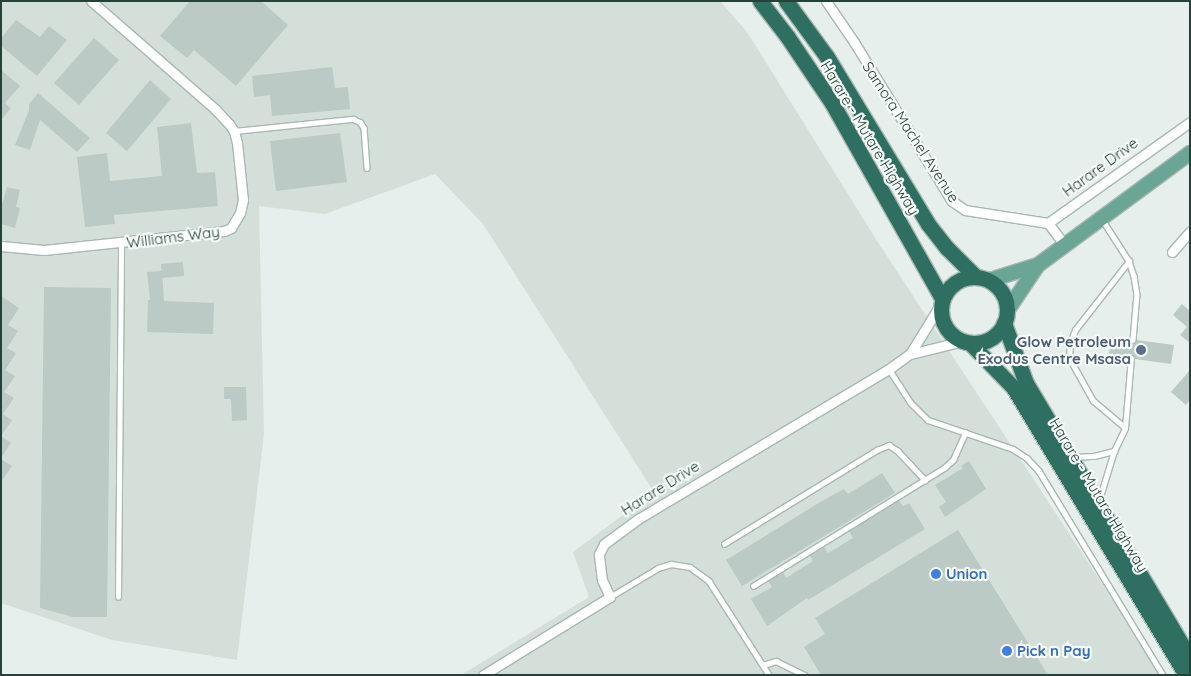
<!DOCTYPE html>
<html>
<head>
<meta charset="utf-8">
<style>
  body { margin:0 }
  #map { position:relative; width:1191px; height:676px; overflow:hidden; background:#e6efeb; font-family:Quicksand,sans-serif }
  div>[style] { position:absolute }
  .built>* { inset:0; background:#d4dfda }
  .building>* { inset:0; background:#bbcac4 }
  .roads { filter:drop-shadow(1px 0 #a8b8b2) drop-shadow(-1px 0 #a8b8b2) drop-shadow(0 1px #a8b8b2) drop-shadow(0 -1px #a8b8b2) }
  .lane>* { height:4.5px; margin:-2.25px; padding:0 2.25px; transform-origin:2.25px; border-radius:2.25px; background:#fff }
  .street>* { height:9px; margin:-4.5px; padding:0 4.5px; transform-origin:4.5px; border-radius:4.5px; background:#fff }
  .primary>* { height:14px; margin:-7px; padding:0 7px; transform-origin:7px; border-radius:7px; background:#6aa596 }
  .highway>* { height:15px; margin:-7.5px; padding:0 7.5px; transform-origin:7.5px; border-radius:7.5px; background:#2f6f62 }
  .highway>.ring { margin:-7.5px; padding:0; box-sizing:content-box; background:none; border:15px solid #2f6f62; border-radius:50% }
  .dots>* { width:14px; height:14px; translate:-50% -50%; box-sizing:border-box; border:2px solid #f7fbf9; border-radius:50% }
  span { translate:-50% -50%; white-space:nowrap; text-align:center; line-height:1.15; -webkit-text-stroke:4.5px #f7fbf9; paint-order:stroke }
  .street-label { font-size:15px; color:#24423a }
  .service-label { font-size:15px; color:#4e5e75; font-weight:700 }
  .right { translate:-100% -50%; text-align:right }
  .shop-label { font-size:15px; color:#366cbe; font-weight:700 }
  .left { translate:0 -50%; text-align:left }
  .frame { position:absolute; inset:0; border:2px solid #24423a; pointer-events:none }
</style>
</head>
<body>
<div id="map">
  <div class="built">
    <i style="clip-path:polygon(1px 1px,720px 1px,747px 32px,879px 244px,1162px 675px,461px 675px,589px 597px,573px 552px,654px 492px,483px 224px,435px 174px,325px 214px,259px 206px,264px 434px,237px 660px,112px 640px,1px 603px)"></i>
  </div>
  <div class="building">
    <i style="clip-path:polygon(190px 1px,261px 1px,288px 25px,236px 86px,194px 50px,187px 58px,160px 36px)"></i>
    <i style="clip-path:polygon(16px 20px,40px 37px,49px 26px,67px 40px,37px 76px,1px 46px,1px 38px)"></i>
    <i style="clip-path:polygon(94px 38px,119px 60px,79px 105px,54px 83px)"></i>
    <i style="clip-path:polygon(332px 67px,335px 88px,348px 87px,350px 109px,272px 116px,270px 95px,254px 97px,252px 76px)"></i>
    <i style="clip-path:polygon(1px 70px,20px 86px,5px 103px,11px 108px,1px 120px)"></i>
    <i style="clip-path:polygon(150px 80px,171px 99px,127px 151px,106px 133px)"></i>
    <i style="clip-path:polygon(38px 93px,90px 138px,77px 152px,40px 120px,30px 150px,15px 145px,29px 110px,29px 104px)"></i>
    <i style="clip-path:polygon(191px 123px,197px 173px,215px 172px,218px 206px,114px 215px,115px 224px,85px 227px,77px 157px,107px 153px,110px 181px,162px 176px,157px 127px)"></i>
    <i style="clip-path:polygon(340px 133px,347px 182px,276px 191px,270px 141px)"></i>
    <i style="clip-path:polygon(7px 187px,20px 190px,16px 207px,20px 208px,15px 228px,1px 224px,1px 208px)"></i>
    <i style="clip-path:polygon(183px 262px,184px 276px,162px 278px,161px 264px)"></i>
    <i style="clip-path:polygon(162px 271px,164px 301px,214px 303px,213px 334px,147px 332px,148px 300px,150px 300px,147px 272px)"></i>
    <i style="clip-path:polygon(44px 287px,111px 288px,107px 617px,73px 617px,40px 608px)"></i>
    <i style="clip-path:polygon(1px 296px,19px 308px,8px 325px,18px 331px,7px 348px,16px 353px,5px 370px,15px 376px,4px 392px,14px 398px,3px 414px,12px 420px,1px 436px)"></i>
    <i style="clip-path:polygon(1182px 304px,1190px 311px,1190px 343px,1180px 335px,1187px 327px,1173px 315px)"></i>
    <i style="clip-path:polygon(1111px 337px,1129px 339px,1132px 344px,1137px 340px,1174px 345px,1171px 364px,1135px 359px,1132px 354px,1127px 358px,1109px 355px)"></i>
    <i style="clip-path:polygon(1190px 370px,1190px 400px,1186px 405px,1171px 392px)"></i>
    <i style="clip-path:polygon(224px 387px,246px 387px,247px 420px,232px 421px,231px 399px,224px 399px)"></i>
    <i style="clip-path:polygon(1px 436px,11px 443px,1px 458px)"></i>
    <i style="clip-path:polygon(1px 459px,12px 466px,1px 482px)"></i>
    <i style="clip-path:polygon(969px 461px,986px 489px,945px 517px,939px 507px,946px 502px,935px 485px,963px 468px,961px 466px)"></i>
    <i style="clip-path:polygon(882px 473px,895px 493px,742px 586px,726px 560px,822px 501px,844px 489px,848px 494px)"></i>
    <i style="clip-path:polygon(899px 500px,903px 506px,909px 503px,925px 529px,808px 600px,807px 598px,767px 626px,751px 599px,772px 587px,768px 581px,783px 572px,786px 578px,813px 561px,810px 556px,824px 547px,828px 553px,853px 538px,849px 531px)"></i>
    <i style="clip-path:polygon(958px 530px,1048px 675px,821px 675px,804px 647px,825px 634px,815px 618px)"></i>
  </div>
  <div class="roads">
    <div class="lane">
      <i style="left:234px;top:131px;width:120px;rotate:-5.8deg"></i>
      <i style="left:353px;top:119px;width:8px;rotate:23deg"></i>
      <i style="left:360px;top:122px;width:7px;rotate:56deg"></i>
      <i style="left:364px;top:128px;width:40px;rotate:85.7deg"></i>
      <i style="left:1102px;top:219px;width:50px;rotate:57.3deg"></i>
      <i style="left:1129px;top:261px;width:16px;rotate:72deg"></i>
      <i style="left:1134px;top:276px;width:18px;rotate:81deg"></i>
      <i style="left:1137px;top:294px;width:46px;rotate:95deg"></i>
      <i style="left:889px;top:369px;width:40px;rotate:57.1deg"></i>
      <i style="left:911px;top:403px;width:24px;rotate:45deg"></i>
      <i style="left:928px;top:420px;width:90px;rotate:18.8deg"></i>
      <i style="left:1013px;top:449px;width:17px;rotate:33deg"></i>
      <i style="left:1027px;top:458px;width:18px;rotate:47deg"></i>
      <i style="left:1039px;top:471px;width:239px;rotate:58.7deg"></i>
      <i style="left:1125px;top:428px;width:42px;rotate:-139.8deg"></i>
      <i style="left:1093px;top:401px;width:49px;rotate:-119.2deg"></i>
      <i style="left:1069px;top:358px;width:15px;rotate:-86deg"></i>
      <i style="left:1070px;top:343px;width:14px;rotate:-69deg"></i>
      <i style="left:1075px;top:330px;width:88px;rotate:-52deg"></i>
      <i style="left:1073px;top:457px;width:21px;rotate:-3deg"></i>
      <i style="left:1094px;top:456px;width:21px;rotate:-14deg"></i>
      <i style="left:1100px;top:497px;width:48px;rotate:-73.1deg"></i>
      <i style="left:1114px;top:451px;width:25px;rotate:-64deg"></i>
      <i style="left:1125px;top:428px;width:70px;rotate:-85.1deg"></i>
      <i style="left:724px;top:544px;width:180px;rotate:-31.6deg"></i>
      <i style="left:877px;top:450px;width:13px;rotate:-23deg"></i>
      <i style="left:889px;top:445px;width:11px;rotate:34deg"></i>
      <i style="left:898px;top:451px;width:40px;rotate:47deg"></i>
      <i style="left:753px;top:586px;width:225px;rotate:-31.7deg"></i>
      <i style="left:944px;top:468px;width:12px;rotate:-42deg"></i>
      <i style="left:953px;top:460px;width:30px;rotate:-66deg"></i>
      <i style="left:118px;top:597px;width:354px;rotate:-89.5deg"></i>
      <i style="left:610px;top:597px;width:56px;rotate:-31.1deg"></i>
      <i style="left:658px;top:568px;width:14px;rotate:-17deg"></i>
      <i style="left:671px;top:564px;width:19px;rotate:9deg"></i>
      <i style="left:690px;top:567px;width:24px;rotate:36deg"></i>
      <i style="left:709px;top:581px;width:112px;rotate:57.4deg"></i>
      <i style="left:763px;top:665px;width:14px;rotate:-17deg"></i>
      <i style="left:776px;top:661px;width:32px;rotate:26deg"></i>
    </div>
    <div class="street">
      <i style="left:826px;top:1px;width:50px;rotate:55.7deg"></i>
      <i style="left:854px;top:42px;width:187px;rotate:58.4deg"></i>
      <i style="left:952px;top:201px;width:16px;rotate:35deg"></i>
      <i style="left:965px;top:210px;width:84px;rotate:8.9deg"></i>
      <i style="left:1048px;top:223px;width:174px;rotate:-35.4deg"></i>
      <i style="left:1048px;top:223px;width:26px;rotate:53deg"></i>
      <i style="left:1px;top:246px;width:43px;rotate:5.3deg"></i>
      <i style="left:44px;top:250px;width:181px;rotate:-6deg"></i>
      <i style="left:224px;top:231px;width:8px;rotate:-23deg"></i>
      <i style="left:231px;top:228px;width:17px;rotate:-59deg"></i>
      <i style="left:240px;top:213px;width:13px;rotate:-77deg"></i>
      <i style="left:243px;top:200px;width:57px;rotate:-96deg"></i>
      <i style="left:237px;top:143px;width:12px;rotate:-104deg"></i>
      <i style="left:234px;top:131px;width:9px;rotate:-126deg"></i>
      <i style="left:229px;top:124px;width:21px;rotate:-133deg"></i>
      <i style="left:215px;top:109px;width:164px;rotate:-138.9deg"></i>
      <i style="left:1172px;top:252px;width:28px;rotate:-49deg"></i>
      <i style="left:910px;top:354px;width:57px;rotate:-58.5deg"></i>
      <i style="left:483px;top:675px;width:149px;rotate:-31.6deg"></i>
      <i style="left:610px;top:597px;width:19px;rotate:-115deg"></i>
      <i style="left:602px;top:580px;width:26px;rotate:-97deg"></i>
      <i style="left:599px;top:554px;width:11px;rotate:-63deg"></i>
      <i style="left:604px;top:544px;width:42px;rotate:-36.3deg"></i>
      <i style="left:638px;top:519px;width:292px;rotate:-30.9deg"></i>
      <i style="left:889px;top:369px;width:26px;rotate:-36deg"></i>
      <i style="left:910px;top:354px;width:55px;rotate:-13.8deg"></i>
    </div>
    <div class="primary">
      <i style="left:990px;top:280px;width:50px;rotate:-17.4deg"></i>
      <i style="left:1007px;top:311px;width:55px;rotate:-56deg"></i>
      <i style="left:1038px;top:265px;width:189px;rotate:-36.4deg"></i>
    </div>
    <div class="highway">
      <i style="left:760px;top:1px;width:44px;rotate:52.4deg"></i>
      <i style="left:787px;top:36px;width:81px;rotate:56.1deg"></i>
      <i style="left:832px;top:103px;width:224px;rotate:60.6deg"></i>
      <i style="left:786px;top:1px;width:69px;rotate:53.8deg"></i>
      <i style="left:827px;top:57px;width:195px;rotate:58.8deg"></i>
      <i style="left:928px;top:224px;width:31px;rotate:52deg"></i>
      <i style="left:947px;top:248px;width:40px;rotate:45deg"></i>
      <i class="ring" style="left:941px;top:277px;width:51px;height:51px"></i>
      <i style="left:1004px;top:323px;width:64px;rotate:69.9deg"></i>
      <i style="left:1026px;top:383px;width:320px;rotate:59.2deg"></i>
      <i style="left:970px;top:343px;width:62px;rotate:45.7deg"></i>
      <i style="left:1013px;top:387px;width:336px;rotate:59deg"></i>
    </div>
  </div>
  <div class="dots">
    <i style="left:1141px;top:350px;background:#5c6f8a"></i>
    <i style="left:936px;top:574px;background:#3f7fe0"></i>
    <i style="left:1007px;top:651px;background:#3f7fe0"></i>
  </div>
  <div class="street-label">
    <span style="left:911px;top:132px;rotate:57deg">Samora Machel Avenue</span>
    <span style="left:870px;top:138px;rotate:59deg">Harare - Mutare Highway</span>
    <span style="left:1100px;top:167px;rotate:-36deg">Harare Drive</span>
    <span style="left:173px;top:237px;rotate:-7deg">Williams Way</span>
    <span style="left:660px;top:488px;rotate:-32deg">Harare Drive</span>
    <span style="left:1099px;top:495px;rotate:59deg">Harare - Mutare Highway</span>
  </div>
  <div class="service-label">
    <span class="right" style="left:1131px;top:350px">Glow Petroleum<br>Exodus Centre Msasa</span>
  </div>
  <div class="shop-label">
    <span class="left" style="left:946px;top:574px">Union</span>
    <span class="left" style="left:1017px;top:651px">Pick n Pay</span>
  </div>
  <div class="frame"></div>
</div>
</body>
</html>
